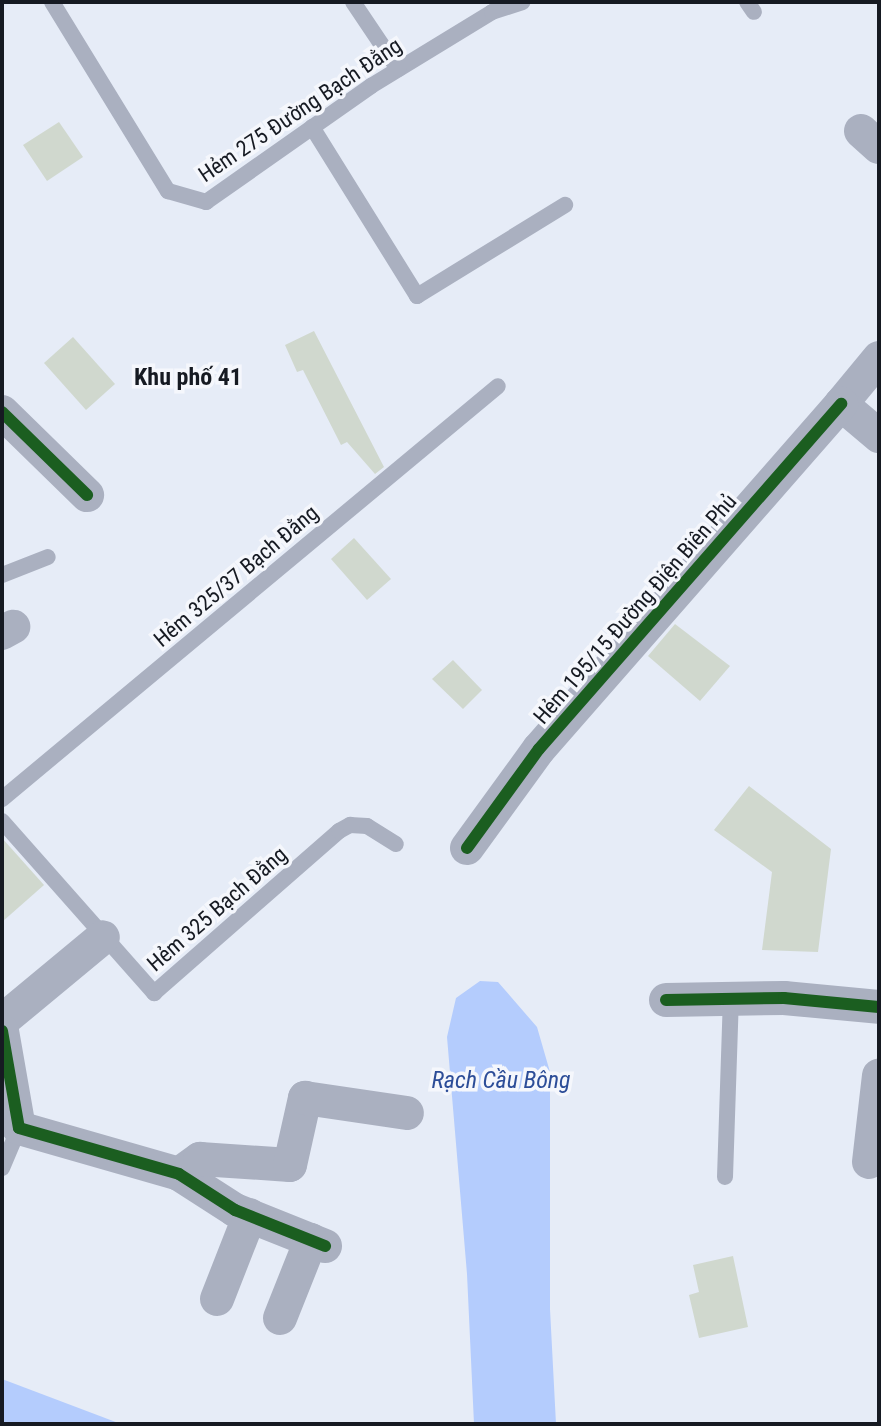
<!DOCTYPE html>
<html>
<head>
<meta charset="utf-8">
<style>
  body { margin:0 }
  #map { position:relative; width:881px; height:1426px; overflow:hidden; background:#e6ecf7; font-family:"Roboto Condensed",sans-serif }
  div>[style] { position:absolute }
  .water>* { inset:0; background:#b4ccfd }
  .building>* { inset:0; background:#d0d8ce }
  .lane>* { height:16px; margin:-8px; padding:0 8px; transform-origin:8px; border-radius:8px; background:#aab0c0 }
  .street>* { height:34px; margin:-17px; padding:0 17px; transform-origin:17px; border-radius:17px; background:#aab0c0 }
  .cycleway>* { height:12px; margin:-6px; padding:0 6px; transform-origin:6px; border-radius:6px; background:#1b5e20 }
  span { translate:-50% -50%; white-space:nowrap; text-align:center; line-height:1.15; -webkit-text-stroke:7px #f5f7fc; paint-order:stroke }
  .street-label { font-size:22px; color:#161a22 }
  .neighbourhood-label { font-size:24px; color:#161a22; font-weight:700 }
  .water-label { font-size:24px; color:#2c4d98; font-style:italic }
  .frame { position:absolute; inset:0; border:4px solid #161a22; pointer-events:none }
</style>
</head>
<body>
<div id="map">
  <div class="water">
    <i style="clip-path:polygon(480px 981px,498px 982px,537px 1027px,550px 1072px,550px 1309px,556px 1424px,474px 1424px,467px 1274px,447px 1037px,456px 998px)"></i>
    <i style="clip-path:polygon(2px 1379px,121px 1424px,2px 1424px)"></i>
  </div>
  <div class="building">
    <i style="clip-path:polygon(59px 122px,83px 157px,47px 181px,23px 145px)"></i>
    <i style="clip-path:polygon(314px 331px,384px 467px,375px 474px,347px 442px,341px 445px,303px 370px,297px 372px,285px 345px)"></i>
    <i style="clip-path:polygon(73px 337px,115px 384px,86px 410px,44px 363px)"></i>
    <i style="clip-path:polygon(354px 538px,391px 579px,367px 600px,331px 559px)"></i>
    <i style="clip-path:polygon(675px 624px,730px 666px,700px 701px,648px 656px)"></i>
    <i style="clip-path:polygon(453px 660px,482px 690px,463px 709px,432px 679px)"></i>
    <i style="clip-path:polygon(749px 786px,831px 849px,818px 952px,762px 950px,772px 872px,714px 830px)"></i>
    <i style="clip-path:polygon(2px 838px,44px 885px,2px 922px)"></i>
    <i style="clip-path:polygon(733px 1256px,748px 1327px,699px 1338px,689px 1295px,699px 1292px,693px 1265px)"></i>
  </div>
  <div class="lane">
    <i style="left:52px;top:2px;width:222px;rotate:58.5deg"></i>
    <i style="left:168px;top:191px;width:40px;rotate:16deg"></i>
    <i style="left:206px;top:202px;width:202px;rotate:-35.1deg"></i>
    <i style="left:371px;top:86px;width:142px;rotate:-31.4deg"></i>
    <i style="left:492px;top:12px;width:32px;rotate:-18deg"></i>
    <i style="left:353px;top:2px;width:81px;rotate:56.1deg"></i>
    <i style="left:747px;top:2px;width:12px;rotate:55deg"></i>
    <i style="left:312px;top:127px;width:199px;rotate:58.1deg"></i>
    <i style="left:417px;top:296px;width:174px;rotate:-31.6deg"></i>
    <i style="left:2px;top:575px;width:49px;rotate:-21.4deg"></i>
    <i style="left:2px;top:799px;width:645px;rotate:-39.78deg"></i>
    <i style="left:2px;top:821px;width:230px;rotate:48.5deg"></i>
    <i style="left:154px;top:993px;width:246px;rotate:-41.2deg"></i>
    <i style="left:339px;top:831px;width:13px;rotate:-29deg"></i>
    <i style="left:350px;top:825px;width:17px;rotate:3deg"></i>
    <i style="left:367px;top:826px;width:34px;rotate:32deg"></i>
    <i style="left:2px;top:1168px;width:43px;rotate:-67deg"></i>
    <i style="left:725px;top:1177px;width:178px;rotate:-88.1deg"></i>
  </div>
  <div class="street">
    <i style="left:861px;top:131px;width:24px;rotate:42deg"></i>
    <i style="left:879px;top:358px;width:60px;rotate:129.6deg"></i>
    <i style="left:841px;top:404px;width:50px;rotate:40.1deg"></i>
    <i style="left:2px;top:412px;width:119px;rotate:44.3deg"></i>
    <i style="left:2px;top:633px;width:13px;rotate:-29deg"></i>
    <i style="left:467px;top:848px;width:122px;rotate:-54deg"></i>
    <i style="left:539px;top:749px;width:459px;rotate:-48.8deg"></i>
    <i style="left:666px;top:1000px;width:118px;rotate:-1deg"></i>
    <i style="left:784px;top:998px;width:95px;rotate:5.4deg"></i>
    <i style="left:2px;top:1021px;width:131px;rotate:-39.7deg"></i>
    <i style="left:2px;top:1031px;width:98px;rotate:80.1deg"></i>
    <i style="left:19px;top:1128px;width:166px;rotate:16deg"></i>
    <i style="left:179px;top:1174px;width:67px;rotate:32.7deg"></i>
    <i style="left:235px;top:1210px;width:97px;rotate:21.8deg"></i>
    <i style="left:869px;top:1162px;width:87px;rotate:-83.4deg"></i>
    <i style="left:179px;top:1174px;width:26px;rotate:-36deg"></i>
    <i style="left:200px;top:1159px;width:90px;rotate:3.8deg"></i>
    <i style="left:290px;top:1165px;width:69px;rotate:-77.4deg"></i>
    <i style="left:305px;top:1098px;width:103px;rotate:8.4deg"></i>
    <i style="left:217px;top:1299px;width:90px;rotate:-68.6deg"></i>
    <i style="left:280px;top:1318px;width:84px;rotate:-68.3deg"></i>
  </div>
  <div class="cycleway">
    <i style="left:2px;top:412px;width:119px;rotate:44.3deg"></i>
    <i style="left:467px;top:848px;width:122px;rotate:-54deg"></i>
    <i style="left:539px;top:749px;width:459px;rotate:-48.8deg"></i>
    <i style="left:666px;top:1000px;width:118px;rotate:-1deg"></i>
    <i style="left:784px;top:998px;width:95px;rotate:5.4deg"></i>
    <i style="left:2px;top:1031px;width:98px;rotate:80.1deg"></i>
    <i style="left:19px;top:1128px;width:166px;rotate:16deg"></i>
    <i style="left:179px;top:1174px;width:67px;rotate:32.7deg"></i>
    <i style="left:235px;top:1210px;width:97px;rotate:21.8deg"></i>
  </div>
  <div class="street-label">
    <span style="left:300px;top:110px;rotate:-34deg">Hẻm 275 Đường Bạch Đằng</span>
    <span style="left:236px;top:576px;rotate:-40deg">Hẻm 325/37 Bạch Đằng</span>
    <span style="left:635px;top:609px;rotate:-49deg">Hẻm 195/15 Đường Điện Biên Phủ</span>
    <span style="left:217px;top:909px;rotate:-41deg">Hẻm 325 Bạch Đằng</span>
  </div>
  <div class="neighbourhood-label">
    <span style="left:188px;top:378px">Khu phố 41</span>
  </div>
  <div class="water-label">
    <span style="left:501px;top:1081px">Rạch Cầu Bông</span>
  </div>
  <div class="frame"></div>
</div>
</body>
</html>
